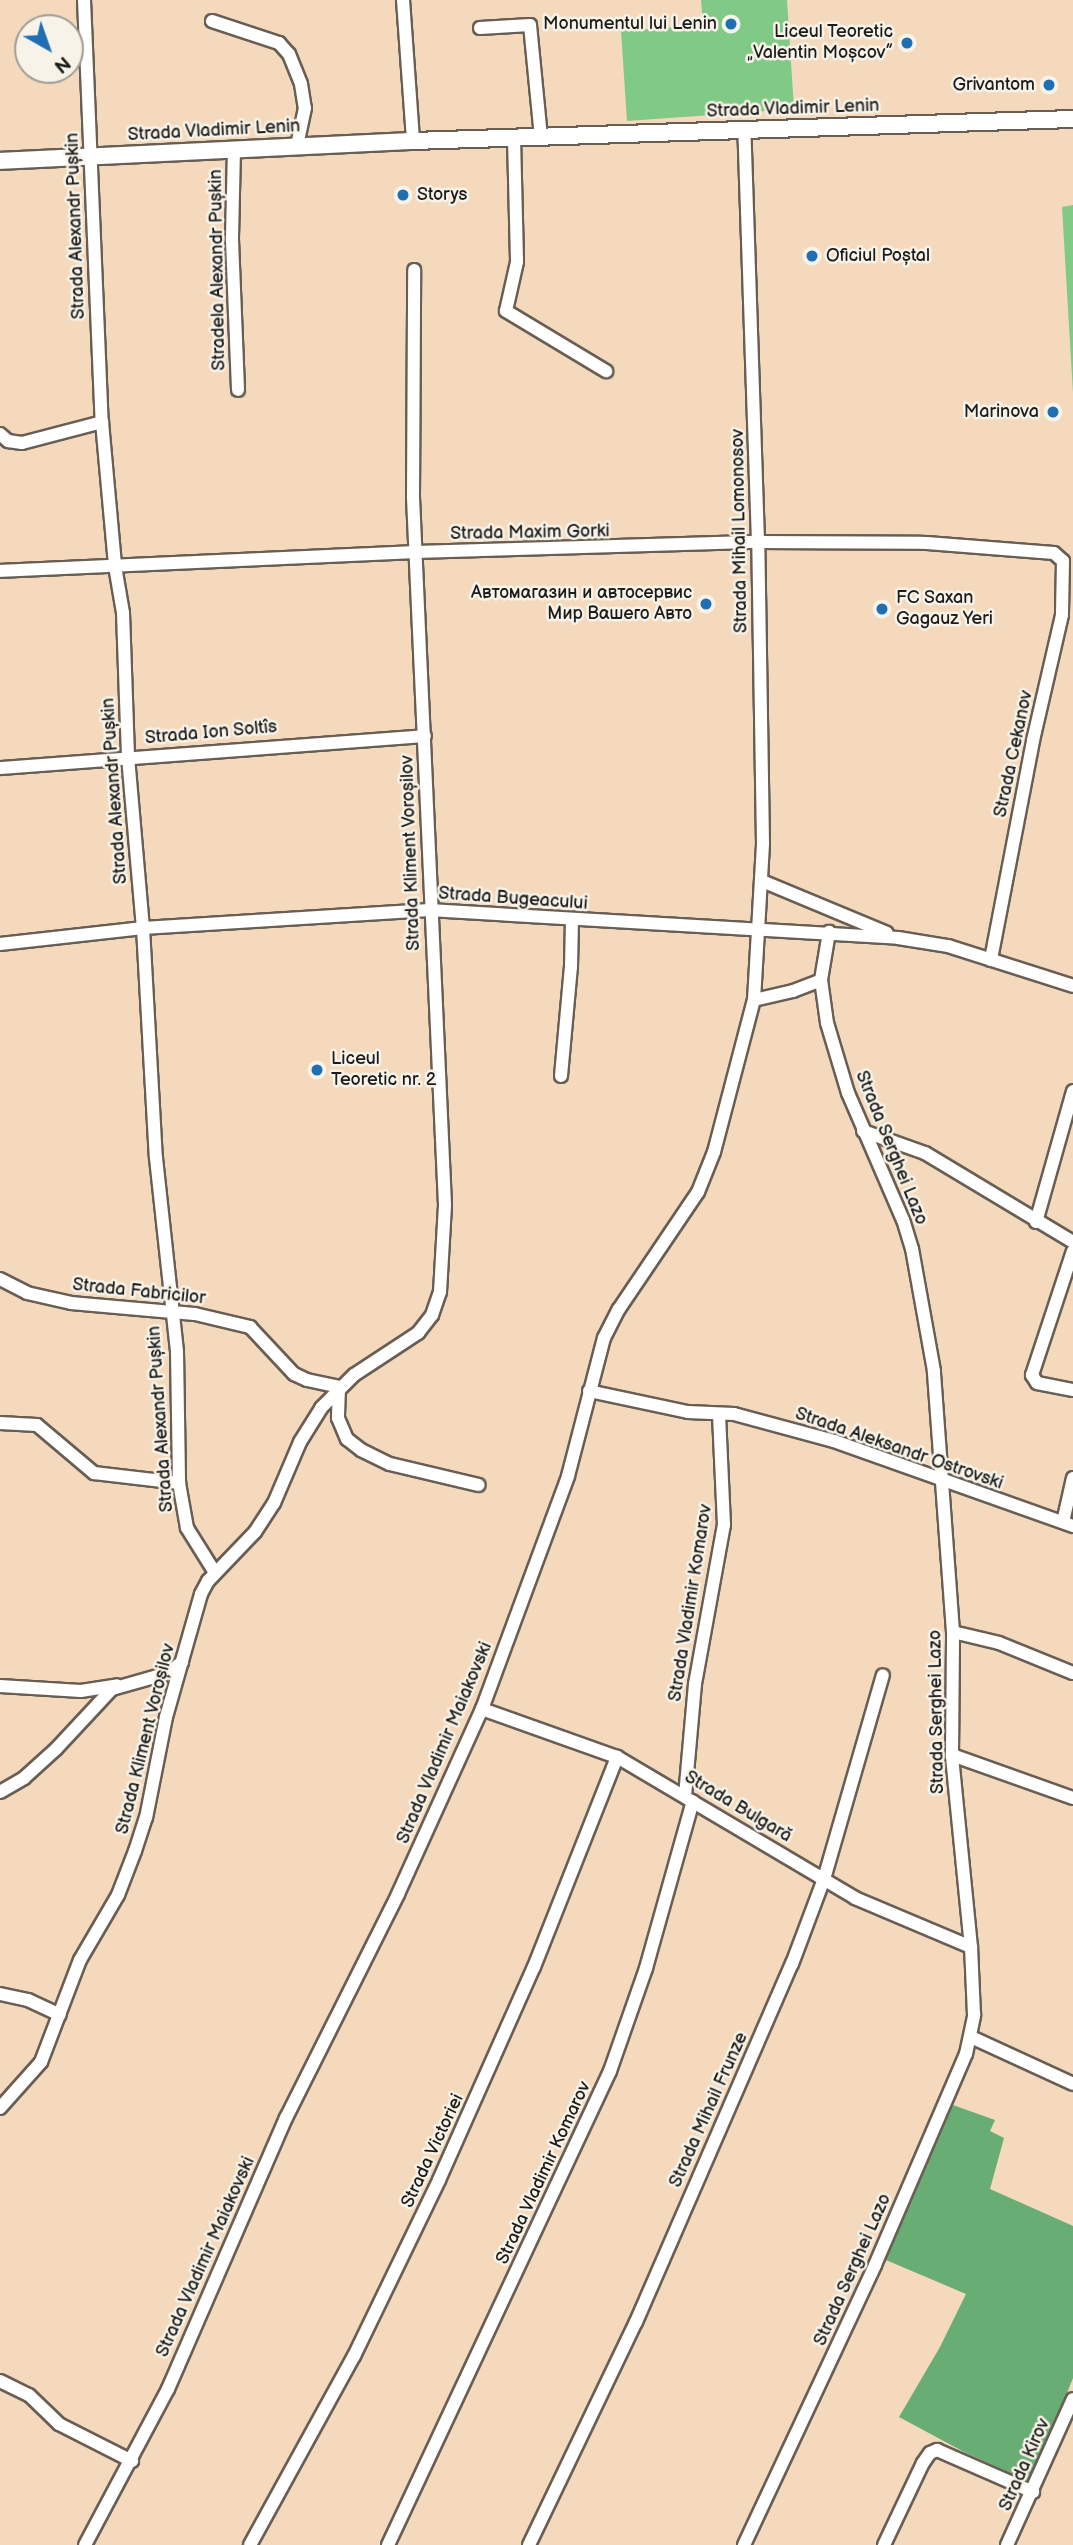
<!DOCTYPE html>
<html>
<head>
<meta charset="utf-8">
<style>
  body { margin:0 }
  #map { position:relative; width:1073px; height:2545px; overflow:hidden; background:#f4d9bc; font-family:"Balsamiq Sans",sans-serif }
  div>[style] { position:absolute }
  .green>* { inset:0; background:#80c986 }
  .forest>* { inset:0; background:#68ad73 }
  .roads { filter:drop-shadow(2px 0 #685e54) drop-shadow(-2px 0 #685e54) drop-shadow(0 2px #685e54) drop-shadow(0 -2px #685e54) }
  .minor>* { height:12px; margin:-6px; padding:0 6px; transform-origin:6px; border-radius:6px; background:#fff }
  .major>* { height:16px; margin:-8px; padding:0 8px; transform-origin:8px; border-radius:8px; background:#fff }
  .dots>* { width:19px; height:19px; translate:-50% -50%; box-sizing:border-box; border:4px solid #f7f3e8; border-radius:50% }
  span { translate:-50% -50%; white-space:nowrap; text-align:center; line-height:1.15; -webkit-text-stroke:5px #f7f3e8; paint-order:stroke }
  .poi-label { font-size:18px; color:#1c1c1c }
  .right { translate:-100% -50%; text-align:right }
  .left { translate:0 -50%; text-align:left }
  .street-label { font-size:18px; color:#1c1c1c }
  .north { position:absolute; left:14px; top:14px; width:70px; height:70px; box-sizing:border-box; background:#f7f3e8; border:2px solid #9f9d96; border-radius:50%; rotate:140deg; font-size:19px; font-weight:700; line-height:28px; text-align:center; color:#1c1c1c }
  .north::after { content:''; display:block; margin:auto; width:24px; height:32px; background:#1f6fb2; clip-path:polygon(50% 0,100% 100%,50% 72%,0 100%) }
</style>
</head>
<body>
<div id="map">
  <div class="green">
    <i style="clip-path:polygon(701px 0,787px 0,794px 109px,627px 121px,621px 31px,703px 25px)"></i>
    <i style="clip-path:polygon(1073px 205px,1073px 393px,1062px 207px)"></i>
  </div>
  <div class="forest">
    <i style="clip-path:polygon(953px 2105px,995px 2120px,990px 2131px,1004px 2138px,990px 2189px,1073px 2226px,1073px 2378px,1031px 2482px,966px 2453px,899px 2417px,940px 2347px,966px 2294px,886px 2260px)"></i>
  </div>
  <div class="roads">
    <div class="minor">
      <i style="left:84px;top:0;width:422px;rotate:87.6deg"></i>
      <i style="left:102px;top:422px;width:145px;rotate:84.8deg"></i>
      <i style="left:115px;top:566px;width:48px;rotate:80.3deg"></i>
      <i style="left:123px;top:613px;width:144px;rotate:88deg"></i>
      <i style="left:128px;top:757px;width:172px;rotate:85deg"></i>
      <i style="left:143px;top:928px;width:230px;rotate:86.8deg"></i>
      <i style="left:156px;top:1158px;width:195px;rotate:83.8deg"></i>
      <i style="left:177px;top:1352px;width:131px;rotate:89.1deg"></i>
      <i style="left:179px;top:1483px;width:46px;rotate:79.9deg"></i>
      <i style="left:187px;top:1528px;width:51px;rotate:57.9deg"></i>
      <i style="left:403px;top:0;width:141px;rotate:85.9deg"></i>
      <i style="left:212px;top:21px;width:71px;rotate:18.2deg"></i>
      <i style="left:279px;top:43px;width:15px;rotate:48deg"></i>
      <i style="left:289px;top:54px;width:32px;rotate:68deg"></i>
      <i style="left:301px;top:84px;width:24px;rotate:81deg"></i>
      <i style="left:305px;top:108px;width:40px;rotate:102deg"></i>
      <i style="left:480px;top:28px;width:50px;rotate:-3.4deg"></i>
      <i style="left:530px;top:25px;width:113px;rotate:84.4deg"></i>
      <i style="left:514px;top:138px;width:124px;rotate:88.6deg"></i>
      <i style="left:517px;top:262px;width:50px;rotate:102.7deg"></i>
      <i style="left:506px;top:311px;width:117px;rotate:31deg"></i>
      <i style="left:234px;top:149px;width:91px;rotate:91.3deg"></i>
      <i style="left:232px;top:240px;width:150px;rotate:87.7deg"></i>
      <i style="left:0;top:434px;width:11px;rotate:41deg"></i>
      <i style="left:8px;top:441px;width:14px;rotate:8deg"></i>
      <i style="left:22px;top:443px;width:83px;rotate:-14.7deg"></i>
      <i style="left:0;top:571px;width:416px;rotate:-2.6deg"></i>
      <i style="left:416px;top:552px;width:342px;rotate:-1.7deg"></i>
      <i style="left:758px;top:542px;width:169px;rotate:0.3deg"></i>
      <i style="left:927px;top:543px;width:127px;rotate:4.5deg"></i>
      <i style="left:1054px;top:553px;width:12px;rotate:42deg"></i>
      <i style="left:1063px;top:561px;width:54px;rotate:91.1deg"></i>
      <i style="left:1062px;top:615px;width:129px;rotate:103deg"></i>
      <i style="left:1033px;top:741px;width:223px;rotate:100.9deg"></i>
      <i style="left:0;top:768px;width:426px;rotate:-4.3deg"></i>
      <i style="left:762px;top:881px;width:135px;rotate:22.6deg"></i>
      <i style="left:0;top:944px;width:144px;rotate:-6.4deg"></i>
      <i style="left:143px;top:928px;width:287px;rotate:-3.6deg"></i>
      <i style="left:429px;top:910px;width:470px;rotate:3.4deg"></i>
      <i style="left:898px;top:938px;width:51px;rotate:9.1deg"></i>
      <i style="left:948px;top:946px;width:131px;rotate:17.7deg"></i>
      <i style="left:754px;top:1000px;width:40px;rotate:-13deg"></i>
      <i style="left:793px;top:991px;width:30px;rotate:-21deg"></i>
      <i style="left:561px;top:1076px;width:109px;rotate:-84.8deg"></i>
      <i style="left:571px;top:967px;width:46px;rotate:-88.8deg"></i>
      <i style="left:863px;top:1131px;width:66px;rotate:19.5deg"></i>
      <i style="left:925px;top:1153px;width:173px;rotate:31deg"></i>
      <i style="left:1036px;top:1222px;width:136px;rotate:-74.2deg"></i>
      <i style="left:1073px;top:1251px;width:131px;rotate:108.3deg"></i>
      <i style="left:1032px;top:1375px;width:9px;rotate:58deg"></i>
      <i style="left:1037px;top:1383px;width:37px;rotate:11deg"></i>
      <i style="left:0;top:1279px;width:30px;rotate:27deg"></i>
      <i style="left:27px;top:1293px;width:45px;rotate:12.8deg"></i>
      <i style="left:71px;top:1303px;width:124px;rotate:5.1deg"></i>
      <i style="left:195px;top:1314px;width:57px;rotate:13.3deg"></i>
      <i style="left:250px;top:1327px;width:64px;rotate:46.9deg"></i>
      <i style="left:294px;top:1374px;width:14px;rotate:25deg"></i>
      <i style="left:307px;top:1380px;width:33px;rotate:12deg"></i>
      <i style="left:339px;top:1387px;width:31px;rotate:92deg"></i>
      <i style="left:338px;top:1418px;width:23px;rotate:67deg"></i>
      <i style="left:347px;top:1439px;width:18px;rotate:38deg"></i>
      <i style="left:361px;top:1450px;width:32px;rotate:26deg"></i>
      <i style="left:390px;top:1464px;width:91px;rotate:13.3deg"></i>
      <i style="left:589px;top:1391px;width:101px;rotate:12deg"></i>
      <i style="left:688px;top:1412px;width:46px;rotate:2.5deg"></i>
      <i style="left:734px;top:1414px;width:104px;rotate:15.1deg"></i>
      <i style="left:834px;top:1441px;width:254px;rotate:19.6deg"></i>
      <i style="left:0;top:1423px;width:37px;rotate:3deg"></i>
      <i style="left:37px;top:1425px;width:75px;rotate:40.1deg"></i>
      <i style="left:94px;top:1473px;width:86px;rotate:6.7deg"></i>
      <i style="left:1063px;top:1522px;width:45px;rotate:-77.2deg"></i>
      <i style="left:953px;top:1632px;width:47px;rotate:13.4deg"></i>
      <i style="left:999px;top:1643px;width:80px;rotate:22.1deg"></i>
      <i style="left:0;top:1686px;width:81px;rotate:3.5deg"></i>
      <i style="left:81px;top:1691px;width:36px;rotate:-9deg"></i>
      <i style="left:482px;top:1709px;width:143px;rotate:19.6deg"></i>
      <i style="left:617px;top:1757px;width:277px;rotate:30.6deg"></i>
      <i style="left:855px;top:1898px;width:126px;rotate:22.9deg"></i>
      <i style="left:952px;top:1755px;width:128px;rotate:19.6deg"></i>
      <i style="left:0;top:1792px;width:28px;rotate:-30deg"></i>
      <i style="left:24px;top:1778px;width:43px;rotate:-42.2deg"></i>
      <i style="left:56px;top:1749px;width:82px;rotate:-47deg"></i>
      <i style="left:112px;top:1689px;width:58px;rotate:-15.9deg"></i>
      <i style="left:168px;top:1673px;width:18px;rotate:-38deg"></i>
      <i style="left:685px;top:1796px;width:112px;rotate:-84.9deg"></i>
      <i style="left:695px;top:1684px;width:162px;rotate:-79.7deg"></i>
      <i style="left:724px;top:1525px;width:110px;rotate:-92.6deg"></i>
      <i style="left:0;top:1994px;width:29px;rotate:12deg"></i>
      <i style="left:28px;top:2000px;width:35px;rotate:25deg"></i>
      <i style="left:971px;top:2037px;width:112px;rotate:24.7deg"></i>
      <i style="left:0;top:2108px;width:62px;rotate:-48.3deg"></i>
      <i style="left:41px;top:2062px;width:109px;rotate:-69.1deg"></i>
      <i style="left:80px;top:1960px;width:75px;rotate:-59.7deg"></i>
      <i style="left:118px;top:1895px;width:47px;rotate:-68.9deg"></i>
      <i style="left:135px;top:1851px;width:35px;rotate:-72deg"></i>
      <i style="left:146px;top:1818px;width:103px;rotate:-78.8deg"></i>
      <i style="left:166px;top:1717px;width:128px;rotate:-74.1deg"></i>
      <i style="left:201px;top:1594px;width:15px;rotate:-62deg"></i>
      <i style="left:208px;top:1581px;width:68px;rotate:-46.2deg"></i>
      <i style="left:255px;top:1532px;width:35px;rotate:-57deg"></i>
      <i style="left:274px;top:1503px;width:66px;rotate:-66.9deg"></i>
      <i style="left:300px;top:1442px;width:40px;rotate:-58deg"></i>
      <i style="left:321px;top:1408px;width:47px;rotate:-45deg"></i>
      <i style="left:354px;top:1375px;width:77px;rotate:-33.3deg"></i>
      <i style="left:418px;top:1333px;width:23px;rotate:-52deg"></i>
      <i style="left:432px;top:1315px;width:24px;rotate:-71deg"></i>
      <i style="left:440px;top:1292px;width:87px;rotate:-86.7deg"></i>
      <i style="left:445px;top:1205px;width:709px;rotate:-92.59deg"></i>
      <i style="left:413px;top:497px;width:227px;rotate:-89.7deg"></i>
      <i style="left:0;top:2381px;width:32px;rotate:26deg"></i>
      <i style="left:29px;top:2395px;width:42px;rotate:44deg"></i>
      <i style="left:59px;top:2424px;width:82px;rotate:26.9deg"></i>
      <i style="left:85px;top:2545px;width:177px;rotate:-62deg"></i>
      <i style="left:168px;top:2389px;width:296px;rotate:-66.5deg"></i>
      <i style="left:286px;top:2118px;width:250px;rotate:-63.4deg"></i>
      <i style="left:398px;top:1894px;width:203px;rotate:-65.6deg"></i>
      <i style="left:482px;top:1709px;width:248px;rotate:-69.7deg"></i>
      <i style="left:568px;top:1476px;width:143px;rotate:-75.4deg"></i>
      <i style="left:604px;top:1338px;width:33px;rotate:-63deg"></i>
      <i style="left:619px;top:1309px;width:141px;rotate:-56deg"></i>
      <i style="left:698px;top:1192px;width:43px;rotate:-68.2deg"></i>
      <i style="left:714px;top:1152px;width:157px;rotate:-75.3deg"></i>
      <i style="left:754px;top:1000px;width:156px;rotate:-86.7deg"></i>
      <i style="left:763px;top:844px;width:302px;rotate:-90.9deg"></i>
      <i style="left:758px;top:542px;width:412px;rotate:-91.9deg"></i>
      <i style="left:250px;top:2545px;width:216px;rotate:-61.2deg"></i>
      <i style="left:354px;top:2356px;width:195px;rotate:-64.2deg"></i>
      <i style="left:439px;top:2180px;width:233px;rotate:-66deg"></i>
      <i style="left:534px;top:1967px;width:226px;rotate:-68.4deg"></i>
      <i style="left:388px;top:2545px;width:523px;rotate:-64.9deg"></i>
      <i style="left:610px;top:2071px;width:109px;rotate:-70.7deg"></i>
      <i style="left:646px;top:1968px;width:173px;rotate:-74.3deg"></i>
      <i style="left:529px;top:2545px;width:247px;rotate:-64.4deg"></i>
      <i style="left:636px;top:2322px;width:391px;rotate:-66.5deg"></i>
      <i style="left:792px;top:1964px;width:91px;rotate:-69.4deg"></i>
      <i style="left:824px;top:1879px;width:212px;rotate:-73.9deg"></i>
      <i style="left:744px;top:2545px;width:309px;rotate:-64.9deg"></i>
      <i style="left:875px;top:2265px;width:230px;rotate:-66.7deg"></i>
      <i style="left:966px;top:2054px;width:40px;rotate:-78deg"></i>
      <i style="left:974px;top:2015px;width:68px;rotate:-92.5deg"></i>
      <i style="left:971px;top:1947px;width:193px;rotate:-95.7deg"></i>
      <i style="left:952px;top:1755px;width:123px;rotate:-89.5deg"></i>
      <i style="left:953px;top:1632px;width:262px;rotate:-94.2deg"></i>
      <i style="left:934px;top:1371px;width:124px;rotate:-100.2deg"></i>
      <i style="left:912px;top:1249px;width:30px;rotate:-107deg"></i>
      <i style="left:903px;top:1220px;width:138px;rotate:-113.4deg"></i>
      <i style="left:848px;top:1093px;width:73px;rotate:-106.7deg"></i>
      <i style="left:827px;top:1023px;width:43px;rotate:-97.9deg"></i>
      <i style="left:821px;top:980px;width:49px;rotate:-80.5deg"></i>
      <i style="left:884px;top:2545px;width:91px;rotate:-64.6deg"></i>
      <i style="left:923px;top:2463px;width:12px;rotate:-55deg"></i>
      <i style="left:930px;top:2453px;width:8px;rotate:-23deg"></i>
      <i style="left:937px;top:2450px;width:105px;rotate:23.6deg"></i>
      <i style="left:1007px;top:2545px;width:160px;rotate:-65.7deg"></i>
    </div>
    <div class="major">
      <i style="left:0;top:161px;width:413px;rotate:-2.8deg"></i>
      <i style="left:413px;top:141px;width:660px;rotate:-1.91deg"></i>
    </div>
  </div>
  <div class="dots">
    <i style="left:731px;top:24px;background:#1f6fb2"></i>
    <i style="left:907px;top:43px;background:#1f6fb2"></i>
    <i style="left:1049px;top:85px;background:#1f6fb2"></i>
    <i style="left:403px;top:195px;background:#1f6fb2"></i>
    <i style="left:812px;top:256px;background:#1f6fb2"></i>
    <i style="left:1053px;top:412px;background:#1f6fb2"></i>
    <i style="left:706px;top:604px;background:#1f6fb2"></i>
    <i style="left:882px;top:609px;background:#1f6fb2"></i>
    <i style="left:317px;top:1070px;background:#1f6fb2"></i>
  </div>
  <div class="poi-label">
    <span class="right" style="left:717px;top:24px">Monumentul lui Lenin</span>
    <span class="right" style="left:893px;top:43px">Liceul Teoretic<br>„Valentin Moșcov”</span>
    <span class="right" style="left:1035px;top:85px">Grivantom</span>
    <span class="left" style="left:417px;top:195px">Storys</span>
    <span class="left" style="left:826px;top:256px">Oficiul Poștal</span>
    <span class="right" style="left:1039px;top:412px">Marinova</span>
    <span class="right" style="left:692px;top:604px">Автомагазин и автосервис<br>Мир Вашего Авто</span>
    <span class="left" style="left:896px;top:609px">FC Saxan<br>Gagauz Yeri</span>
    <span class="left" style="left:331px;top:1070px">Liceul<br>Teoretic nr. 2</span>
  </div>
  <div class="street-label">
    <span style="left:793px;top:109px;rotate:-2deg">Strada Vladimir Lenin</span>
    <span style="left:214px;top:131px;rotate:-3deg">Strada Vladimir Lenin</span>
    <span style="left:76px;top:226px;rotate:-92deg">Strada Alexandr Pușkin</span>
    <span style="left:218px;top:270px;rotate:-91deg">Stradela Alexandr Pușkin</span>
    <span style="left:740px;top:531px;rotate:-91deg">Strada Mihail Lomonosov</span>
    <span style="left:530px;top:533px;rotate:-1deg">Strada Maxim Gorki</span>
    <span style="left:211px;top:733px;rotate:-5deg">Strada Ion Soltîs</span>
    <span style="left:1014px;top:754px;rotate:-78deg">Strada Cekanov</span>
    <span style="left:115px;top:791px;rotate:-94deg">Strada Alexandr Pușkin</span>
    <span style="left:411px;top:853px;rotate:-92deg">Strada Kliment Voroșilov</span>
    <span style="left:513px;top:899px;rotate:4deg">Strada Bugeacului</span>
    <span style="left:891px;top:1148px;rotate:68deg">Strada Serghei Lazo</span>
    <span style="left:139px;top:1292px;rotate:6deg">Strada Fabricilor</span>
    <span style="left:161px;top:1419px;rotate:-94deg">Strada Alexandr Pușkin</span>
    <span style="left:899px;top:1449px;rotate:19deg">Strada Aleksandr Ostrovski</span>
    <span style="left:691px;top:1603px;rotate:-81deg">Strada Vladimir Komarov</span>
    <span style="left:937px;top:1712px;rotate:-91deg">Strada Serghei Lazo</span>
    <span style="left:146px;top:1739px;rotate:-76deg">Strada Kliment Voroșilov</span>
    <span style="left:445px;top:1743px;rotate:-67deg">Strada Vladimir Maiakovski</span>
    <span style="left:738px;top:1807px;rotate:31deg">Strada Bulgară</span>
    <span style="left:709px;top:2110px;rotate:-66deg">Strada Mihail Frunze</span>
    <span style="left:433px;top:2151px;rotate:-65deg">Strada Victoriei</span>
    <span style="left:544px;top:2173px;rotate:-65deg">Strada Vladimir Komarov</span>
    <span style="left:206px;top:2257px;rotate:-66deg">Strada Vladimir Maiakovski</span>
    <span style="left:853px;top:2270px;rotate:-66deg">Strada Serghei Lazo</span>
    <span style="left:1025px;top:2465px;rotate:-66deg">Strada Kirov</span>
  </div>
  <div class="north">N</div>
</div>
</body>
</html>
